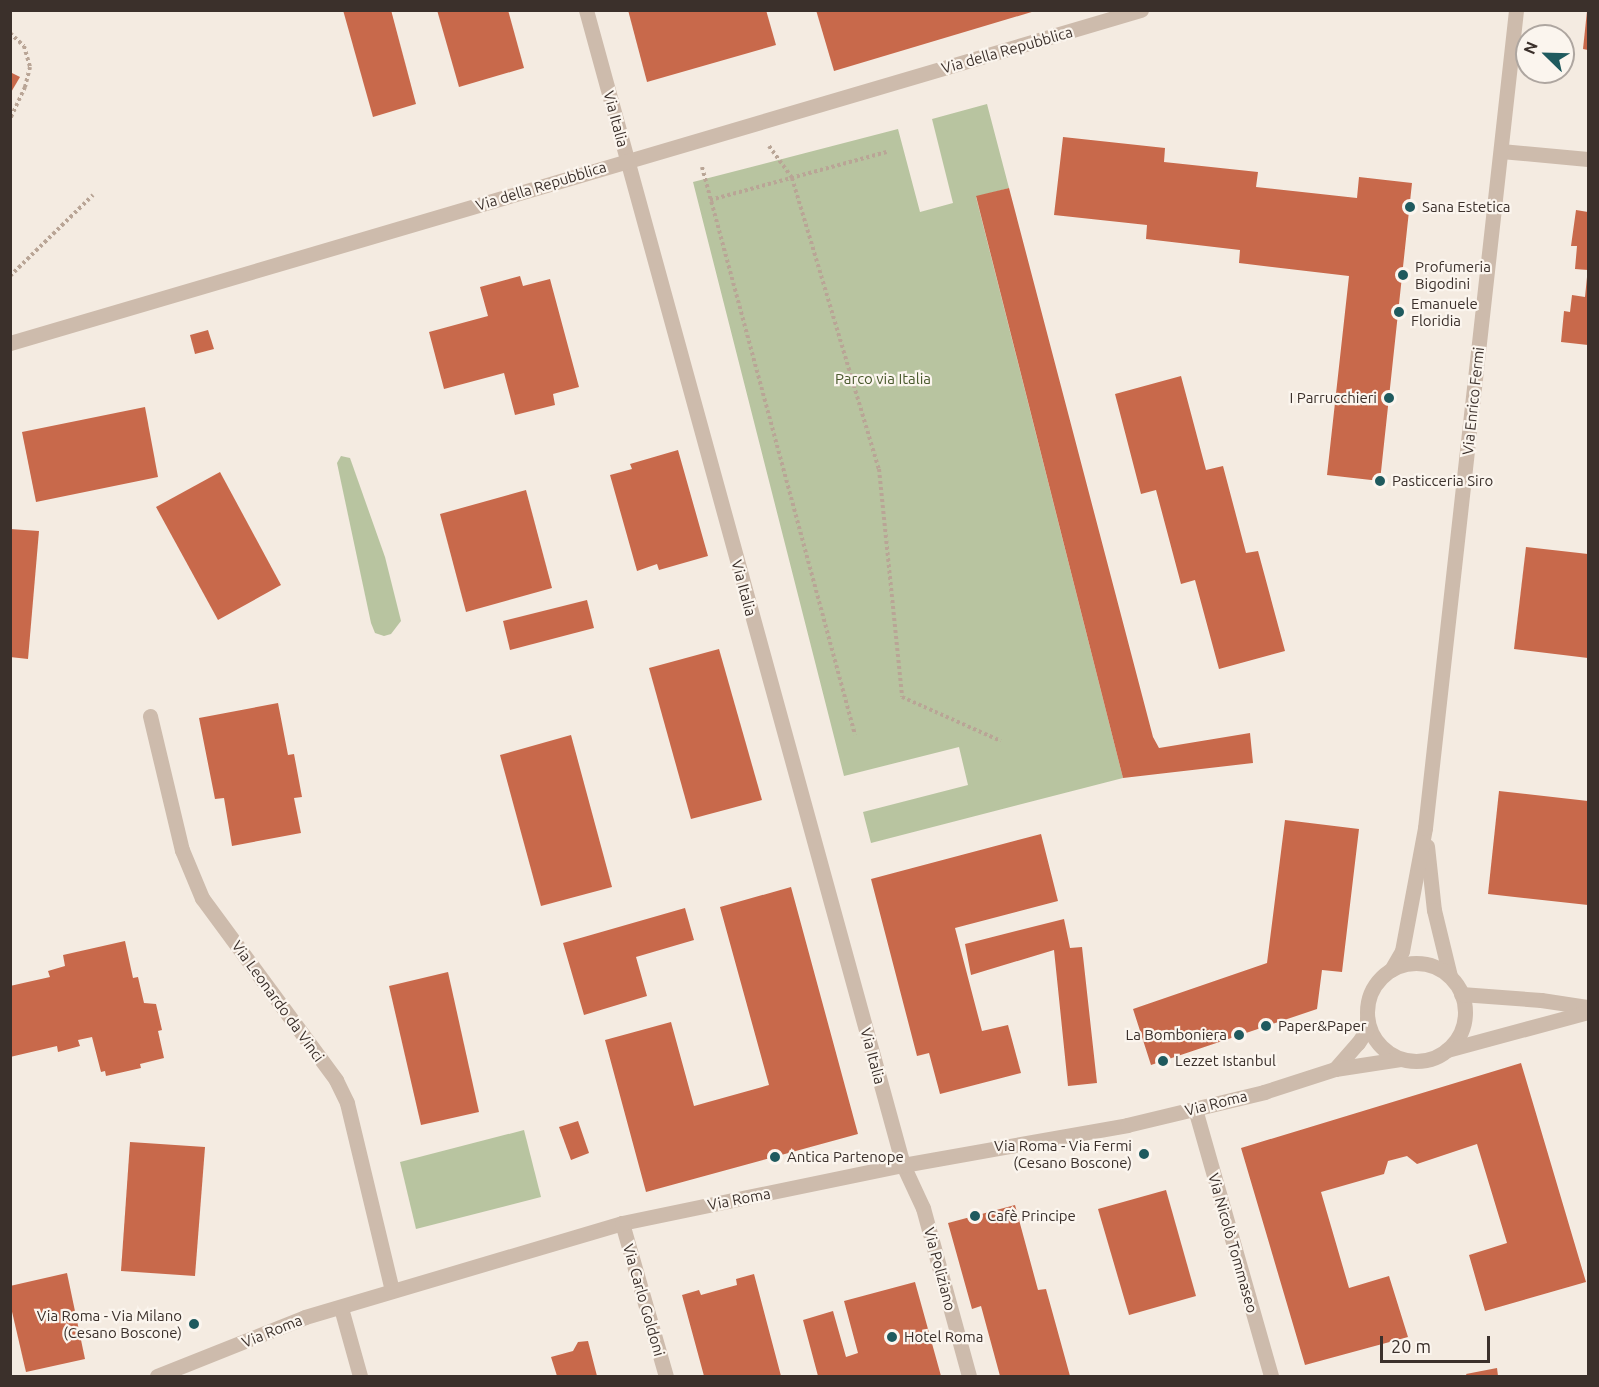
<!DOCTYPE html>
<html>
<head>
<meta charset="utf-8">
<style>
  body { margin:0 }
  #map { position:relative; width:1599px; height:1387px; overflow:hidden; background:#f4ebe1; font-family:Ubuntu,sans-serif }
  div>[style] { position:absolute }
  .green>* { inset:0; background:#b8c4a0 }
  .building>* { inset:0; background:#c8694b }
  .path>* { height:4px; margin-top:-2px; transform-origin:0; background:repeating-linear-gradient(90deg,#b9a596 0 3px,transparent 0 6px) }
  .minor>* { height:15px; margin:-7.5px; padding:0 7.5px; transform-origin:7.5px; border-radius:7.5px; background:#cdbbac }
  .minor>.ring { margin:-7.5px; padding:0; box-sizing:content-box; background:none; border:15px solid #cdbbac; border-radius:50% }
  .dots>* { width:16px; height:16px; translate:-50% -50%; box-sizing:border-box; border:3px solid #fbf5ee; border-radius:50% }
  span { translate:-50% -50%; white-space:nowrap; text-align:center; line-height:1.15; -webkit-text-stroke:4.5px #fbf5ee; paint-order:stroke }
  .street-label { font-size:15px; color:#3b302b }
  .poi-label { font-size:15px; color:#3b302b }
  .left { translate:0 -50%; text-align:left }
  .right { translate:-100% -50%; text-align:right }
  .park-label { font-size:15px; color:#4a5a2e }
  .frame { position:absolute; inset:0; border:12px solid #3b302b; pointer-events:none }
  .north { position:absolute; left:1515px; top:24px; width:60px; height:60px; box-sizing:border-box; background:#fbf5ee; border:2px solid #aea6a0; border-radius:50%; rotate:293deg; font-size:16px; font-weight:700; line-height:24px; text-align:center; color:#3b302b }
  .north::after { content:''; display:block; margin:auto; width:21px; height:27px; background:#1f5a5e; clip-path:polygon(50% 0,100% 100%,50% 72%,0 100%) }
  .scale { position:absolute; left:1380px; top:1336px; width:110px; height:27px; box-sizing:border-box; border:3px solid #3b302b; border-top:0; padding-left:8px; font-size:18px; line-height:21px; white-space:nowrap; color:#3b302b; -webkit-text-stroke:4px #fbf5ee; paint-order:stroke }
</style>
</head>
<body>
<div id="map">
  <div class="green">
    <i style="clip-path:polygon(987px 104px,1009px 188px,976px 197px,1123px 778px,871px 843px,863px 812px,968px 785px,959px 747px,844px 776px,693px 182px,898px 129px,920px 212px,953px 203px,932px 119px)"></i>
    <i style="clip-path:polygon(341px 456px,350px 458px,385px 557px,401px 621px,391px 634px,384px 636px,375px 633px,371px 623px,337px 463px)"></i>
    <i style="clip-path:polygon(524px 1130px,541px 1197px,416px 1229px,400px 1162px)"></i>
  </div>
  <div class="building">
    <i style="clip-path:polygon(343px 10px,391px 10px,416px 104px,373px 117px)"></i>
    <i style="clip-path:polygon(437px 10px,508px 10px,524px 68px,459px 87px)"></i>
    <i style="clip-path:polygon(628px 10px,766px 10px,776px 45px,647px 82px)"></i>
    <i style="clip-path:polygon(816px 10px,1035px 10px,1035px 11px,834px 71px)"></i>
    <i style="clip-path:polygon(1587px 11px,1588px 11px,1588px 50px,1583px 49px)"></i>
    <i style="clip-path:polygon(10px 72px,20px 77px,10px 94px)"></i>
    <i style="clip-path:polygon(1063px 137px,1165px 148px,1164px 162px,1258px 172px,1256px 187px,1357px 198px,1359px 177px,1412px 183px,1380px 481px,1327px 475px,1349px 276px,1239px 263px,1240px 250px,1146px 239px,1147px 225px,1054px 215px)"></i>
    <i style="clip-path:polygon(1009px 188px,1153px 737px,1159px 748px,1250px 733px,1253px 763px,1123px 778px,976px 196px)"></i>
    <i style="clip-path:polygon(1576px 210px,1588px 212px,1588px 270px,1575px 269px,1577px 246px,1571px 246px)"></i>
    <i style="clip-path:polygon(520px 276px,523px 286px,550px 279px,579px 387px,553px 394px,555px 405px,515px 415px,504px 373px,444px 389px,429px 332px,488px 316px,480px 287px)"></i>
    <i style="clip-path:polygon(1587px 277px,1588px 345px,1561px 342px,1564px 311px,1570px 312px,1572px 295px,1585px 297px)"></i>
    <i style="clip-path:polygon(208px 330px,214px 349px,195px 354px,190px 335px)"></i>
    <i style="clip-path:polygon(1181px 376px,1206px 470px,1223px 466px,1246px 553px,1258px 551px,1285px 651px,1219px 669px,1195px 580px,1181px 584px,1156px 490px,1141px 494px,1115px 394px)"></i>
    <i style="clip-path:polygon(145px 407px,158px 477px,36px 502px,22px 432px)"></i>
    <i style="clip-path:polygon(678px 450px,708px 556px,659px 570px,657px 564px,637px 571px,610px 475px,632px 469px,630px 464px)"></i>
    <i style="clip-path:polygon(220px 472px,281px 585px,218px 620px,156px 507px)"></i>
    <i style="clip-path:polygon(526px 490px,552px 588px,466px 612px,440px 514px)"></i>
    <i style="clip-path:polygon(10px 529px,39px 531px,28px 659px,10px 657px)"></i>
    <i style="clip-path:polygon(1526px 547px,1588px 554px,1588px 658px,1514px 649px)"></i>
    <i style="clip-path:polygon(587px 600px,594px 628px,510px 650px,503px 621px)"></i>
    <i style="clip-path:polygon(719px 649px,762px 800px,691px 819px,649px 668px)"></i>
    <i style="clip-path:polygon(278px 703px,288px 755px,294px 754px,302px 797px,294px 798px,301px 833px,232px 846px,224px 798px,215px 799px,199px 718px)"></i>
    <i style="clip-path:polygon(571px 735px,612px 887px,541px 906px,500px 755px)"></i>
    <i style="clip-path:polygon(1499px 791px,1588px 801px,1588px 905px,1488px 894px)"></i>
    <i style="clip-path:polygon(1285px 820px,1359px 829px,1342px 972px,1322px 970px,1317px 1009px,1151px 1065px,1133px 1009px,1267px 963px)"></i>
    <i style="clip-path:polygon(1041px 834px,1058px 901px,955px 928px,982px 1031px,1008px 1025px,1021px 1073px,940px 1094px,929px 1053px,917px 1056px,871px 879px)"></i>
    <i style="clip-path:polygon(791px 887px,858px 1134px,646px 1192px,605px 1040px,671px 1022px,694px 1106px,769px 1085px,720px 907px)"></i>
    <i style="clip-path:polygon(685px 908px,694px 940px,636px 957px,647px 996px,584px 1015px,563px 943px)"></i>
    <i style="clip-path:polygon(1064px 919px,1070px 948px,1082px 947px,1097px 1083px,1068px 1086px,1054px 950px,971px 975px,965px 944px)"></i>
    <i style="clip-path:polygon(125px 941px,133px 978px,138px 977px,144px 1003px,156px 1004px,162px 1030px,158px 1031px,164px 1058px,140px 1064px,141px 1068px,106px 1076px,105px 1071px,101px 1072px,92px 1037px,78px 1040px,80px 1046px,58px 1052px,57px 1046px,10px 1057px,10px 986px,50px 977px,48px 971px,65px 966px,63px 955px)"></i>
    <i style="clip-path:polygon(448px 972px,479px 1112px,421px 1125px,389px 986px)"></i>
    <i style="clip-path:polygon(1521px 1063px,1586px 1282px,1485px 1311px,1469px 1255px,1507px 1243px,1477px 1144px,1417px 1164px,1407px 1156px,1388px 1161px,1384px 1174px,1321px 1192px,1349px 1288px,1389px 1276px,1408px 1337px,1305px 1365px,1241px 1148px)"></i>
    <i style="clip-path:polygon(578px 1121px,589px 1153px,571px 1160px,559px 1127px)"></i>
    <i style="clip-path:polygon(130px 1142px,205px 1147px,195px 1276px,121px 1271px)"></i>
    <i style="clip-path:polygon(1166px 1190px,1196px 1296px,1129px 1315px,1098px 1209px)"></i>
    <i style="clip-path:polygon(1015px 1205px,1038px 1290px,1046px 1289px,1070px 1376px,1000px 1376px,981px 1306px,972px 1309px,948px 1223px)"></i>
    <i style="clip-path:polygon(67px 1273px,85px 1359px,26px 1372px,10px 1303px,10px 1286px)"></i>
    <i style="clip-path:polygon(754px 1274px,781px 1376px,704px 1376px,682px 1295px,699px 1290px,701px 1295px,737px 1285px,736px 1279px)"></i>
    <i style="clip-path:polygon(915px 1282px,941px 1376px,818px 1376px,803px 1320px,833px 1311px,846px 1357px,858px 1353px,844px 1301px)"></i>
    <i style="clip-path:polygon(588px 1341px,597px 1376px,557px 1376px,551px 1357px,573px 1351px,578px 1342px)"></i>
    <i style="clip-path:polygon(1497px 1368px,1498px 1376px,1467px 1376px,1466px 1374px)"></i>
  </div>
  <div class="path">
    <i style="left:10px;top:33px;width:19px;rotate:43deg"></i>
    <i style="left:24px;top:46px;width:22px;rotate:74deg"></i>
    <i style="left:30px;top:67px;width:21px;rotate:104deg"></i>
    <i style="left:25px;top:87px;width:35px;rotate:115deg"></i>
    <i style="left:769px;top:146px;width:39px;rotate:54deg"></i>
    <i style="left:792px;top:178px;width:304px;rotate:73.4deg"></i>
    <i style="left:879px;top:469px;width:229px;rotate:84.2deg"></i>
    <i style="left:902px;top:697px;width:108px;rotate:24deg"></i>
    <i style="left:702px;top:167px;width:588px;rotate:74.92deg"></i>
    <i style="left:710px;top:200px;width:183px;rotate:-15.2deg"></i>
    <i style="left:10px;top:276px;width:116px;rotate:-44.3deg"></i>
  </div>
  <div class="minor">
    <i style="left:586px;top:10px;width:1198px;rotate:74.65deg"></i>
    <i style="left:903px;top:1165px;width:47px;rotate:65.1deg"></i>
    <i style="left:923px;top:1208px;width:174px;rotate:74.7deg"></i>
    <i style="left:1501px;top:151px;width:87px;rotate:5.3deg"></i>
    <i style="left:10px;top:343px;width:1179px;rotate:-16.41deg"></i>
    <i style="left:150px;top:716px;width:138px;rotate:76.6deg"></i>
    <i style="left:182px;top:850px;width:52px;rotate:67.4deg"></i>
    <i style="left:202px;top:898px;width:226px;rotate:53.6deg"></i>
    <i style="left:336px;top:1080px;width:25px;rotate:64deg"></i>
    <i style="left:347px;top:1103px;width:193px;rotate:76.5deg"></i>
    <i style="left:1427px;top:846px;width:64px;rotate:83.8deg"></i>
    <i style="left:1434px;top:910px;width:68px;rotate:76.4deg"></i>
    <i class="ring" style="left:1367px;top:963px;width:83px;height:83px"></i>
    <i style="left:1391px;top:970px;width:22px;rotate:-60deg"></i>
    <i style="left:1402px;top:951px;width:125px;rotate:-79.4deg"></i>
    <i style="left:1425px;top:828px;width:823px;rotate:-83.65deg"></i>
    <i style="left:1461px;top:994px;width:80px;rotate:4.3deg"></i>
    <i style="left:1541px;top:1000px;width:48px;rotate:8.5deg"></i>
    <i style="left:1447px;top:1050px;width:146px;rotate:-15.1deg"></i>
    <i style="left:1335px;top:1069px;width:35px;rotate:-49deg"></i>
    <i style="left:1358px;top:1043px;width:17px;rotate:-57deg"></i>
    <i style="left:1367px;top:1029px;width:11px;rotate:-90deg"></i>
    <i style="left:1195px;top:1109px;width:278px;rotate:74.1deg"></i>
    <i style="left:622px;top:1223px;width:159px;rotate:74deg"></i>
    <i style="left:341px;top:1308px;width:71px;rotate:74.4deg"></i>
    <i style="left:157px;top:1376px;width:159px;rotate:-21.7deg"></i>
    <i style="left:305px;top:1317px;width:331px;rotate:-16.5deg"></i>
    <i style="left:622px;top:1223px;width:287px;rotate:-11.7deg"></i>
    <i style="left:903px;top:1165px;width:228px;rotate:-10.1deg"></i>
    <i style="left:1127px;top:1125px;width:141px;rotate:-13.5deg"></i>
    <i style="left:1264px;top:1092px;width:75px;rotate:-17.9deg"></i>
    <i style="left:1335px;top:1069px;width:66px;rotate:-8.7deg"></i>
  </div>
  <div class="dots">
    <i style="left:1410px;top:207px;background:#1f5a5e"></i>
    <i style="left:1403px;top:275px;background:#1f5a5e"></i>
    <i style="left:1399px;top:312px;background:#1f5a5e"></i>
    <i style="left:1389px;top:398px;background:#1f5a5e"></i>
    <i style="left:1380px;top:481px;background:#1f5a5e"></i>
    <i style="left:1266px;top:1026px;background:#1f5a5e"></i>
    <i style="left:1239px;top:1035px;background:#1f5a5e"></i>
    <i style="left:1163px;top:1061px;background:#1f5a5e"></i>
    <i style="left:1144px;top:1154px;background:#1f5a5e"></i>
    <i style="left:775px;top:1157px;background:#1f5a5e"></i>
    <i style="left:975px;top:1216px;background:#1f5a5e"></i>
    <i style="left:194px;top:1324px;background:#1f5a5e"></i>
    <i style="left:892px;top:1337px;background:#1f5a5e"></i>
  </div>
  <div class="street-label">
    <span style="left:1007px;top:50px;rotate:-16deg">Via della Repubblica</span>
    <span style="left:616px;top:119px;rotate:75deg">Via Italia</span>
    <span style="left:541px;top:186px;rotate:-17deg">Via della Repubblica</span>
    <span style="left:1473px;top:401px;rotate:-84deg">Via Enrico Fermi</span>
    <span style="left:744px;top:588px;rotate:75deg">Via Italia</span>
    <span style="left:278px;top:1001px;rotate:54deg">Via Leonardo da Vinci</span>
    <span style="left:873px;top:1056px;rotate:75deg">Via Italia</span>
    <span style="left:1216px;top:1103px;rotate:-14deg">Via Roma</span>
    <span style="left:739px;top:1199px;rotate:-11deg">Via Roma</span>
    <span style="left:1233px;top:1243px;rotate:74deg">Via Nicolò Tommaseo</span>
    <span style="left:940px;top:1269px;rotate:75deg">Via Poliziano</span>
    <span style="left:644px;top:1300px;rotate:74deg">Via Carlo Goldoni</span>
    <span style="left:272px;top:1331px;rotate:-22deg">Via Roma</span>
  </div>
  <div class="poi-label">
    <span class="left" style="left:1422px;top:207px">Sana Estetica</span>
    <span class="left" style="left:1415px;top:275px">Profumeria<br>Bigodini</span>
    <span class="left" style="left:1411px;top:312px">Emanuele<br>Floridia</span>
    <span class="right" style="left:1377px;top:398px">I Parrucchieri</span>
    <span class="left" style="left:1392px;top:481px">Pasticceria Siro</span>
    <span class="left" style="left:1278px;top:1026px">Paper&amp;Paper</span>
    <span class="right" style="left:1227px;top:1035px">La Bomboniera</span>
    <span class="left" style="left:1175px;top:1061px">Lezzet Istanbul</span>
    <span class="right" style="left:1132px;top:1154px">Via Roma - Via Fermi<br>(Cesano Boscone)</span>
    <span class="left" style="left:787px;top:1157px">Antica Partenope</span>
    <span class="left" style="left:987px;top:1216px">Cafè Principe</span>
    <span class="right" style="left:182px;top:1324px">Via Roma - Via Milano<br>(Cesano Boscone)</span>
    <span class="left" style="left:904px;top:1337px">Hotel Roma</span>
  </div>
  <div class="park-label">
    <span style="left:883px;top:379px">Parco via Italia</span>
  </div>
  <div class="frame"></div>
  <div class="north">N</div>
  <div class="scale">20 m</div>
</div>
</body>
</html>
